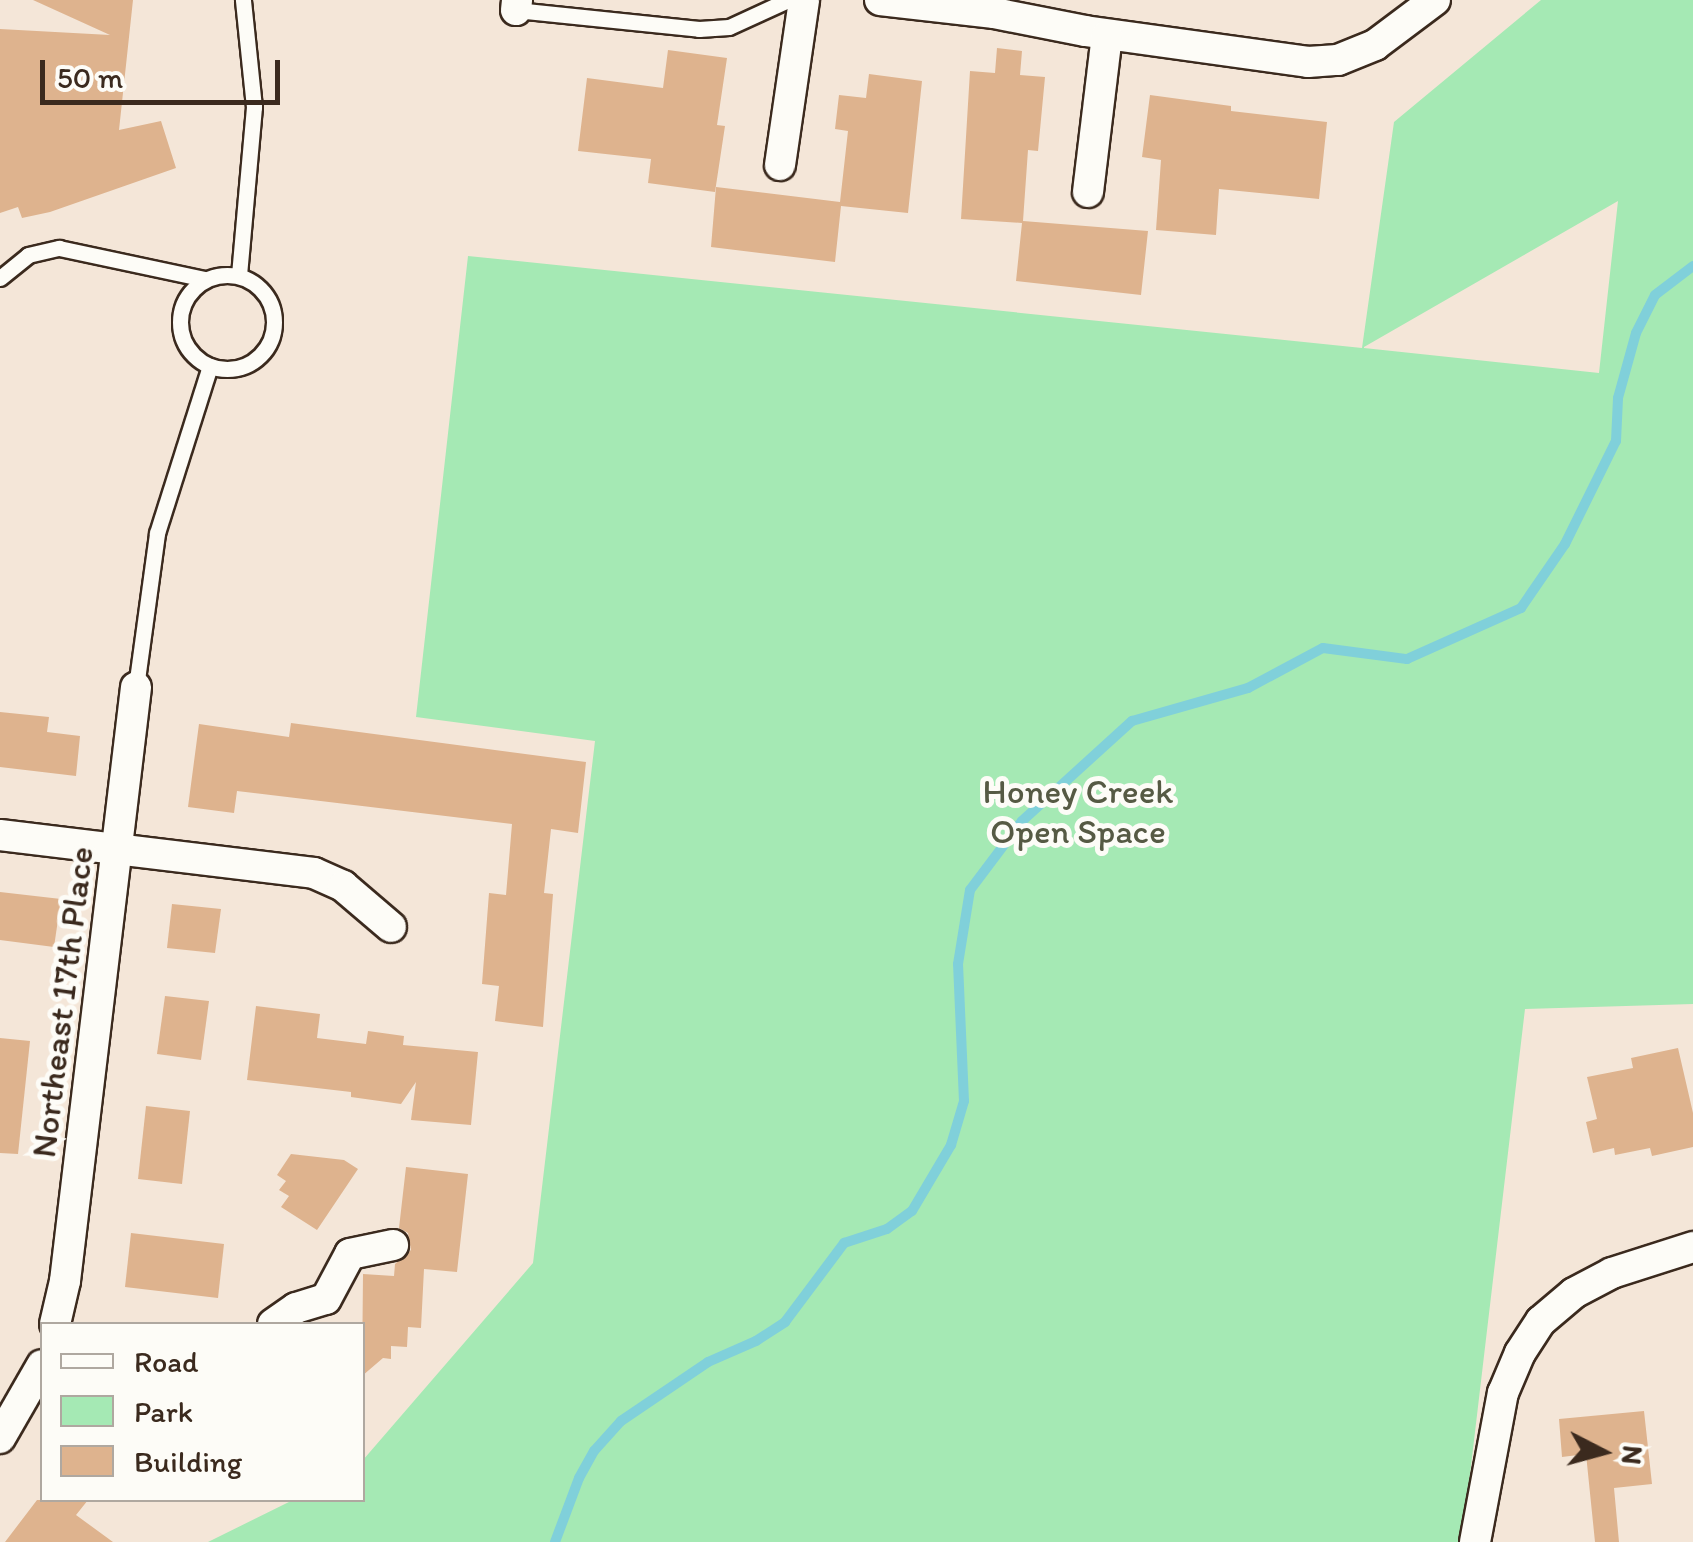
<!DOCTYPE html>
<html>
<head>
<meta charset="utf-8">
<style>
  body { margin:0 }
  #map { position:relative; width:1693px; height:1542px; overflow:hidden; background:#f4e6d8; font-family:Itim,sans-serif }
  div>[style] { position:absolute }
  .green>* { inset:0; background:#a5e9b4 }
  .stream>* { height:10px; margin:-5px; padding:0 5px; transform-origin:5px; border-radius:5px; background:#80d0da }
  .building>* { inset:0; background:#deb38e }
  .roads { filter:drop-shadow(2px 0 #3b2a1e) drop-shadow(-2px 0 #3b2a1e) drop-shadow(0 2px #3b2a1e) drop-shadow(0 -2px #3b2a1e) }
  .lane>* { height:15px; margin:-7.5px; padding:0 7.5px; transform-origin:7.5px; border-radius:7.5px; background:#fdfcf7 }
  .lane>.ring { margin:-7.5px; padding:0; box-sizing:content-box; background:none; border:15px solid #fdfcf7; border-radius:50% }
  .street>* { height:30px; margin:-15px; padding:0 15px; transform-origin:15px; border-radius:15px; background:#fdfcf7 }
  span { translate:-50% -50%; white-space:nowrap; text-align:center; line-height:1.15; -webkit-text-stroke:10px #fdfcf7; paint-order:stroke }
  .park-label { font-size:35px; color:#565a44 }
  .street-label { font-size:35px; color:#3b2a1e }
  .legend { position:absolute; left:40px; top:1322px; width:325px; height:180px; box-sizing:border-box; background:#fdfcf7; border:2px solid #afa8a0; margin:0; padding:12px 18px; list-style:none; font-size:30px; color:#3b2a1e }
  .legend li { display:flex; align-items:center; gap:20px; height:50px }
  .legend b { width:50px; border:2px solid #afa8a0 }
  .north { position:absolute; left:1553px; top:1402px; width:100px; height:100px; -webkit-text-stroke:8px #fdfcf7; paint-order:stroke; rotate:96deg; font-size:28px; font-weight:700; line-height:40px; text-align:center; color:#3b2a1e }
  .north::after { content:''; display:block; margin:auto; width:35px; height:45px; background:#3b2a1e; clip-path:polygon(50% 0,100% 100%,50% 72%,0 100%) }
  .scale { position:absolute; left:40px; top:60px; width:240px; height:45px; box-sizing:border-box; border:5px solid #3b2a1e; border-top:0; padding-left:12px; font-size:30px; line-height:35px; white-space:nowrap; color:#3b2a1e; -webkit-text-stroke:8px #fdfcf7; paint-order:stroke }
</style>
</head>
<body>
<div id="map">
  <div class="green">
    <i style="clip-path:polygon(evenodd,1541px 0,1693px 0,1693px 1004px,1525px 1009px,1462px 1542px,208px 1542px,293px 1500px,362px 1500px,363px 1460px,533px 1263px,595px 741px,416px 717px,468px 256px,1362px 348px,1394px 122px,1541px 0,1618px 201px,1599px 373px,1364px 348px,1364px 347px,1618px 201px)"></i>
  </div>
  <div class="stream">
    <i style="left:555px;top:1542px;width:68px;rotate:-69.4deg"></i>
    <i style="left:579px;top:1478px;width:31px;rotate:-61deg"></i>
    <i style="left:594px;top:1451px;width:40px;rotate:-48deg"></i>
    <i style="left:621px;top:1421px;width:105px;rotate:-34.1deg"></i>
    <i style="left:708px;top:1362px;width:52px;rotate:-23.6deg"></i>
    <i style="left:756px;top:1341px;width:35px;rotate:-33deg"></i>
    <i style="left:785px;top:1322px;width:99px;rotate:-53.2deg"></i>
    <i style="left:844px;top:1243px;width:45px;rotate:-18deg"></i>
    <i style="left:887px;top:1229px;width:31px;rotate:-36deg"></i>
    <i style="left:912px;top:1211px;width:77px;rotate:-59.4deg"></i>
    <i style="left:951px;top:1145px;width:46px;rotate:-73.5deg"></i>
    <i style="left:964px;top:1101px;width:137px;rotate:-92.5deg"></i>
    <i style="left:958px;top:964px;width:75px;rotate:-80.8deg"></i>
    <i style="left:970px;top:890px;width:86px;rotate:-53deg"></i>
    <i style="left:1022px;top:821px;width:149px;rotate:-42.3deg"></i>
    <i style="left:1132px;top:721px;width:121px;rotate:-15.9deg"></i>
    <i style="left:1248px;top:688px;width:85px;rotate:-28.1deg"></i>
    <i style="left:1323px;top:648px;width:85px;rotate:7.5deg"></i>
    <i style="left:1407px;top:659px;width:125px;rotate:-24.1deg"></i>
    <i style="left:1521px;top:608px;width:78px;rotate:-55.5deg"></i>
    <i style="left:1565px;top:544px;width:115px;rotate:-63.7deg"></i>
    <i style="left:1616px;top:441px;width:43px;rotate:-87.3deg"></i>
    <i style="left:1618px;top:398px;width:67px;rotate:-74.5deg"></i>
    <i style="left:1636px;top:333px;width:42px;rotate:-63.4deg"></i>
    <i style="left:1655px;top:295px;width:48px;rotate:-37.3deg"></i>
  </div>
  <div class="building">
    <i style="clip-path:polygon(33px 0,133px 0,119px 130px,161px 121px,176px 168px,50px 212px,22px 218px,18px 207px,0 213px,0 29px,110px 35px)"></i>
    <i style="clip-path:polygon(997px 48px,1022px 51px,1020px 75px,1045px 77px,1038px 151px,1028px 150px,1023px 221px,1148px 231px,1141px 295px,1016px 281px,1022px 223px,961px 219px,970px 71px,995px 73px)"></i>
    <i style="clip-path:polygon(668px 50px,727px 58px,717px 125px,725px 126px,715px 192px,648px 183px,651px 159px,578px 151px,587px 78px,663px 88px)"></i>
    <i style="clip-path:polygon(869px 74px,922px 81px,908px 213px,841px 206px,835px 262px,711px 247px,716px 187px,840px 202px,848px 131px,835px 129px,839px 95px,866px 98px)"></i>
    <i style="clip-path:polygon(1150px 95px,1231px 106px,1231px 111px,1327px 122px,1319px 199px,1219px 189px,1216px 235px,1156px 230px,1161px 160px,1142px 157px)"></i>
    <i style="clip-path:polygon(0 712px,49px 717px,47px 732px,80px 736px,76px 776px,0 767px)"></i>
    <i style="clip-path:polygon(291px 723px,586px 762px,578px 833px,551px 829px,544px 893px,553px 894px,543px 1027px,495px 1021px,499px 986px,482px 984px,489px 893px,506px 895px,512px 824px,237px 791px,234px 813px,188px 807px,199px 724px,289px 737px)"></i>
    <i style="clip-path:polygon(0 892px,61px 899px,54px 947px,0 940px)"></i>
    <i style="clip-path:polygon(172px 904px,221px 909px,215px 953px,167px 948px)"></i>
    <i style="clip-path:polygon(165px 996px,209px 1001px,201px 1060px,157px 1054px)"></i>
    <i style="clip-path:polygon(256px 1006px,320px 1014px,317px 1038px,366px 1044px,368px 1031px,404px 1036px,403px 1045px,478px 1052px,471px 1125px,411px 1120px,416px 1082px,401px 1104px,351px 1097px,351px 1092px,247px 1080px)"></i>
    <i style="clip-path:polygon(0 1038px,30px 1041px,18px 1154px,0 1153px)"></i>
    <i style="clip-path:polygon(1678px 1048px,1693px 1113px,1693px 1147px,1652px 1156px,1650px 1148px,1615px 1155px,1614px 1148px,1593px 1153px,1586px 1122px,1597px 1119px,1587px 1077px,1633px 1068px,1631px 1058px)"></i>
    <i style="clip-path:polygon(146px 1106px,190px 1111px,182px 1184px,138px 1179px)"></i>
    <i style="clip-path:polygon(291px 1154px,344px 1160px,358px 1169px,317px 1230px,281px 1207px,289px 1196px,279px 1190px,286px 1181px,277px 1175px)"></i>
    <i style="clip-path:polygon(406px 1167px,468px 1174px,457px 1272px,424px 1269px,421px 1328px,408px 1327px,407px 1347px,391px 1346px,391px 1359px,383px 1358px,362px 1376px,363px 1274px,394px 1276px,395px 1264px,411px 1250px,408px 1233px,399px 1228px)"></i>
    <i style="clip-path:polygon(131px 1233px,224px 1244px,218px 1298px,125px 1287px)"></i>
    <i style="clip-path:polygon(1644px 1411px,1652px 1484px,1614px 1488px,1619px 1542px,1595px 1542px,1586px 1454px,1562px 1457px,1559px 1419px)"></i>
    <i style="clip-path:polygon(37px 1500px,88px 1500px,76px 1515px,113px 1542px,5px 1542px)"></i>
  </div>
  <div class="roads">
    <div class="lane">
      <i style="left:516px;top:10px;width:184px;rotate:5.9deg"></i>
      <i style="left:699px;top:29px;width:30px;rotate:-4deg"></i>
      <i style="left:729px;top:27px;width:65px;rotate:-24.6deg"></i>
      <i class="ring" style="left:180px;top:275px;width:79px;height:79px"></i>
      <i style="left:239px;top:275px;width:169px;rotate:-84.9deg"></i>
      <i style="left:254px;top:107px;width:108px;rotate:-95.9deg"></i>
      <i style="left:0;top:278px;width:36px;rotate:-39deg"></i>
      <i style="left:28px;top:255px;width:32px;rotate:-13deg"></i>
      <i style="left:59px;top:248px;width:149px;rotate:12deg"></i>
      <i style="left:136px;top:687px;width:155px;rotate:-82.2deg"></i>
      <i style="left:157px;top:533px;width:175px;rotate:-72.4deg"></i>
    </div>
    <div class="street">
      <i style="left:880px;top:0;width:115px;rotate:6.5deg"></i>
      <i style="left:994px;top:13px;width:93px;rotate:11.2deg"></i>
      <i style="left:1085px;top:31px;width:225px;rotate:7.9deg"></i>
      <i style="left:1308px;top:62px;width:30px;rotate:-4deg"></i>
      <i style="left:1338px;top:60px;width:40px;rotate:-22deg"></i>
      <i style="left:1375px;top:45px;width:75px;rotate:-36.9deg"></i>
      <i style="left:516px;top:10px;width:10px;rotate:-84deg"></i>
      <i style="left:780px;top:165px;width:167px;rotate:-81.7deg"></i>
      <i style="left:1088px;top:192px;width:158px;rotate:-83.1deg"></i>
      <i style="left:0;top:835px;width:316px;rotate:6.9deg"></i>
      <i style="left:314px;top:873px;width:32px;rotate:24deg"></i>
      <i style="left:343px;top:886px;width:63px;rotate:40.5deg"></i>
      <i style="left:55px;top:1324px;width:44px;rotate:-76.9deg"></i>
      <i style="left:65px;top:1281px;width:598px;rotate:-83.18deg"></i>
      <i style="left:273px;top:1324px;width:28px;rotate:-35deg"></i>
      <i style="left:296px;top:1308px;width:31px;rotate:-17deg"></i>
      <i style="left:326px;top:1299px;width:51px;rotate:-61.9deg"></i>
      <i style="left:350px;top:1254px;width:44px;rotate:-11.8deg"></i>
      <i style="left:0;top:1438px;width:84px;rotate:-60.1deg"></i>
      <i style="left:1475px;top:1542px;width:152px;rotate:-79.4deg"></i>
      <i style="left:1503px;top:1393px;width:43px;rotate:-67deg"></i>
      <i style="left:1520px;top:1353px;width:38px;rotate:-57deg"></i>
      <i style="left:1541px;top:1321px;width:43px;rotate:-40.3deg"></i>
      <i style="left:1574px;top:1293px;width:43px;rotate:-27.8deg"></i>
      <i style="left:1612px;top:1273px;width:85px;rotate:-17.8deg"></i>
    </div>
  </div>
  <div class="park-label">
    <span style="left:1078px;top:811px">Honey Creek<br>Open Space</span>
  </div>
  <div class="street-label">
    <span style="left:62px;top:1002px;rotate:-83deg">Northeast 17th Place</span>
  </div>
  <ul class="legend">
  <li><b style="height:12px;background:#fdfcf7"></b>Road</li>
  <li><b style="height:28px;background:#a5e9b4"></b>Park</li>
  <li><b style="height:28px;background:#deb38e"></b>Building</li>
  </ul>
  <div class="north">N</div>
  <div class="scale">50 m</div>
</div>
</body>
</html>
